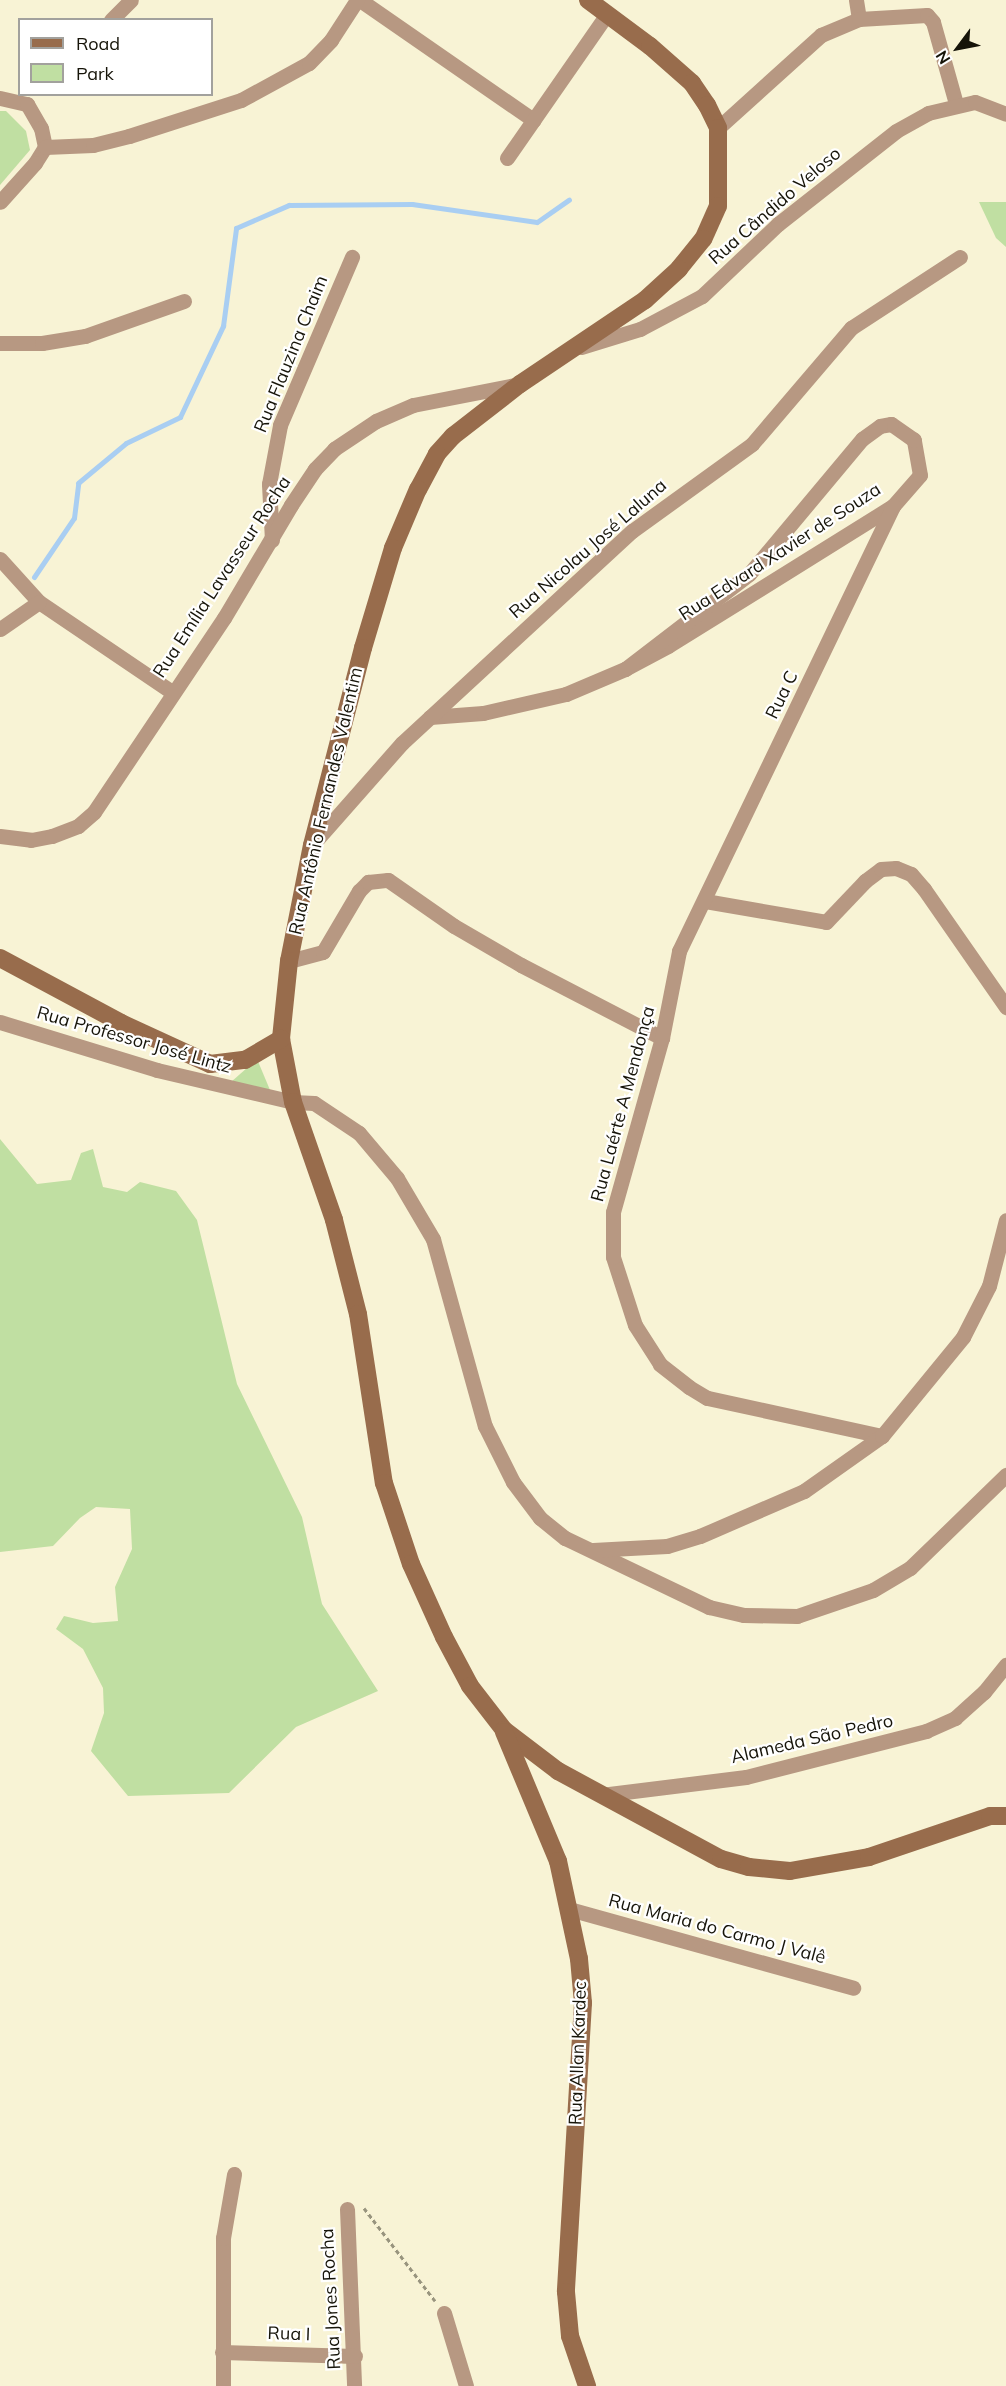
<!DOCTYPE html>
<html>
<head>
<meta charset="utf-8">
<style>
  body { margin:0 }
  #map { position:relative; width:1006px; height:2386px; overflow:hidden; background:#f8f3d5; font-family:Mulish,sans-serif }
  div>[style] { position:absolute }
  .green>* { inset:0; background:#c0dfa2 }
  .stream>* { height:5px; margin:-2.5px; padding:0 2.5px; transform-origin:2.5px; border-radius:2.5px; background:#a9cef2 }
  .path>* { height:3px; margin-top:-1.5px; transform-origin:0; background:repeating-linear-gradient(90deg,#98947e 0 4.5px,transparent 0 7.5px) }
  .street>* { height:15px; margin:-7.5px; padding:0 7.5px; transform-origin:7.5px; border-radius:7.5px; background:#b79882 }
  .secondary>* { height:18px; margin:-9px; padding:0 9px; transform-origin:9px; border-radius:9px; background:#986c4c }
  span { translate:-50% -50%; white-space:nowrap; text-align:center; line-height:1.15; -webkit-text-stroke:4.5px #fff; paint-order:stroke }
  .street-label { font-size:18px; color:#161409 }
  .legend { position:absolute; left:18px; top:18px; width:195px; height:78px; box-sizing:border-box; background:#fff; border:2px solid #a2a19d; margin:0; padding:8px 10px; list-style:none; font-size:18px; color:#161409 }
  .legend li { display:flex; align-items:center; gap:12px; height:30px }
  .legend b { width:30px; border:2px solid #a2a19d }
  .north { position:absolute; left:928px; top:18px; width:60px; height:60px; -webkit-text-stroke:4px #fff; paint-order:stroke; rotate:238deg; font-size:16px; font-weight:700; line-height:24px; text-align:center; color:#161409 }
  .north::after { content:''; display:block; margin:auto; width:21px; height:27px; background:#161409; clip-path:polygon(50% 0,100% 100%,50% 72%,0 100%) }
</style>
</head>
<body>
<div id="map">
  <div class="green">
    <i style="clip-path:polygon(0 111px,6px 111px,26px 131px,30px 150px,0 185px)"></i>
    <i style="clip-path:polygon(979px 202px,1006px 202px,1006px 247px,996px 238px)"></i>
    <i style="clip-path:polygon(257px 1059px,270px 1090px,231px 1082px)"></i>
    <i style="clip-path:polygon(0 1139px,37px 1184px,71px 1180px,81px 1153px,93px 1149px,103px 1187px,127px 1192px,140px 1182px,176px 1191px,197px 1220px,237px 1384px,302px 1517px,322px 1604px,378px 1691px,296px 1727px,229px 1793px,128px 1796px,91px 1751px,104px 1713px,103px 1688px,83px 1649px,56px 1629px,64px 1616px,93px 1623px,118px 1621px,115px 1587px,132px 1549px,130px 1509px,96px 1507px,80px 1518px,53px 1546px,0 1552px)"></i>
  </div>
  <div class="stream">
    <i style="left:34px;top:577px;width:71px;rotate:-55.9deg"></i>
    <i style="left:74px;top:518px;width:35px;rotate:-83deg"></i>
    <i style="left:78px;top:483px;width:62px;rotate:-39.8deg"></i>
    <i style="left:126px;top:443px;width:60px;rotate:-25.7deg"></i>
    <i style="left:180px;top:417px;width:101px;rotate:-64.7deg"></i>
    <i style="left:223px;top:326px;width:99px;rotate:-82.4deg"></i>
    <i style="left:236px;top:228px;width:58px;rotate:-23.5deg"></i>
    <i style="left:289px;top:205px;width:123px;rotate:-0.5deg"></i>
    <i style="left:412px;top:204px;width:126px;rotate:8.2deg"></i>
    <i style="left:537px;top:222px;width:39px;rotate:-35deg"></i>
  </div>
  <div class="path">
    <i style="left:364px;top:2208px;width:117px;rotate:52.6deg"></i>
  </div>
  <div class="street">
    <i style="left:360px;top:0;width:211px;rotate:34.7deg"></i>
    <i style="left:856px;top:0;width:19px;rotate:81deg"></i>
    <i style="left:111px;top:20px;width:28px;rotate:-45deg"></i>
    <i style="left:0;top:98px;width:28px;rotate:13deg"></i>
    <i style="left:27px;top:104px;width:28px;rotate:60deg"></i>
    <i style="left:41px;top:128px;width:19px;rotate:78deg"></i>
    <i style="left:45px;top:147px;width:19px;rotate:122deg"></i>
    <i style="left:35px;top:163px;width:52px;rotate:131.9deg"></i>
    <i style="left:718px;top:128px;width:139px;rotate:-42.1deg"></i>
    <i style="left:821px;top:35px;width:41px;rotate:-22.8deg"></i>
    <i style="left:859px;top:19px;width:68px;rotate:-3.4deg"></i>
    <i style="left:927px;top:15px;width:9px;rotate:49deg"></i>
    <i style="left:933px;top:22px;width:85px;rotate:74.3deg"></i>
    <i style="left:45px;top:147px;width:48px;rotate:-2.4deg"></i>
    <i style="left:93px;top:145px;width:37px;rotate:-14deg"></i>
    <i style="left:129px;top:136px;width:118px;rotate:-17.8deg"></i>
    <i style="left:241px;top:100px;width:77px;rotate:-28.6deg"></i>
    <i style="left:309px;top:63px;width:32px;rotate:-46deg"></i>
    <i style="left:331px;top:40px;width:48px;rotate:-57deg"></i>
    <i style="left:507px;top:158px;width:175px;rotate:-55.2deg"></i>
    <i style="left:0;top:343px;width:42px"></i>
    <i style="left:42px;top:343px;width:44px;rotate:-9.2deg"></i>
    <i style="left:85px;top:336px;width:105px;rotate:-19.5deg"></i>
    <i style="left:581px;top:347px;width:62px;rotate:-17deg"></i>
    <i style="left:640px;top:329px;width:70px;rotate:-28deg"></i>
    <i style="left:702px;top:296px;width:105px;rotate:-43.5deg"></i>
    <i style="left:778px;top:224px;width:150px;rotate:-38.2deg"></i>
    <i style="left:896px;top:131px;width:37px;rotate:-29deg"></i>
    <i style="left:928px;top:113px;width:48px;rotate:-13.2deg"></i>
    <i style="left:975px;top:102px;width:33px;rotate:21deg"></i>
    <i style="left:272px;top:540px;width:56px;rotate:-93.1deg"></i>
    <i style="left:269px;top:484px;width:60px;rotate:-79.4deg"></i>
    <i style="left:280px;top:425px;width:183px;rotate:-66.8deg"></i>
    <i style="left:0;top:559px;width:58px;rotate:47.8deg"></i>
    <i style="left:39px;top:602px;width:161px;rotate:34.1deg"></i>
    <i style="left:0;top:629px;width:47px;rotate:-34.7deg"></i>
    <i style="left:430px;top:717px;width:53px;rotate:-4.3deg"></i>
    <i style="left:483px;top:713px;width:85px;rotate:-12.9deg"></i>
    <i style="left:566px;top:694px;width:64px;rotate:-23deg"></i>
    <i style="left:625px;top:669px;width:49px;rotate:-28.1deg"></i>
    <i style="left:668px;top:646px;width:265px;rotate:-31.9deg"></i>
    <i style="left:893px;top:506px;width:41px;rotate:-48.9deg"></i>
    <i style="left:920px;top:475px;width:36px;rotate:-100deg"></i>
    <i style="left:914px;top:440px;width:28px;rotate:-145deg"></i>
    <i style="left:891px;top:424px;width:11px;rotate:170deg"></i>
    <i style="left:880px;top:426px;width:22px;rotate:144deg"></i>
    <i style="left:862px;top:439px;width:176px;rotate:129.9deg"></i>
    <i style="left:749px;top:574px;width:156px;rotate:142.5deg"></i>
    <i style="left:0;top:836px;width:31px;rotate:7deg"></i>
    <i style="left:31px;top:840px;width:21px;rotate:-11deg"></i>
    <i style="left:52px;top:836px;width:28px;rotate:-21deg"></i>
    <i style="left:78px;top:826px;width:21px;rotate:-41deg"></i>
    <i style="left:94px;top:812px;width:234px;rotate:-56.2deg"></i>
    <i style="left:224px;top:618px;width:131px;rotate:-59.3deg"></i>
    <i style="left:291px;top:505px;width:43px;rotate:-56.3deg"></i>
    <i style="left:315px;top:469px;width:28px;rotate:-46deg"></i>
    <i style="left:334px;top:449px;width:50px;rotate:-33.7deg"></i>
    <i style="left:376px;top:421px;width:40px;rotate:-23.4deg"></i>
    <i style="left:413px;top:405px;width:109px;rotate:-11.1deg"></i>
    <i style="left:312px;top:845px;width:136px;rotate:-48.6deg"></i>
    <i style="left:402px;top:743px;width:313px;rotate:-42.7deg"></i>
    <i style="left:632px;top:531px;width:148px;rotate:-35.9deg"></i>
    <i style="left:752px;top:444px;width:153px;rotate:-49.5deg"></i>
    <i style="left:851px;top:328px;width:130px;rotate:-33.1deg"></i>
    <i style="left:705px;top:901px;width:123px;rotate:9.8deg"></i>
    <i style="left:826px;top:922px;width:57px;rotate:-46.4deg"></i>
    <i style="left:865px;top:881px;width:20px;rotate:-37deg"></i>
    <i style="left:881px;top:869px;width:15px;rotate:-4deg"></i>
    <i style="left:896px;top:868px;width:16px;rotate:22deg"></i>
    <i style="left:911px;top:874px;width:20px;rotate:49deg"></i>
    <i style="left:924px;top:889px;width:144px;rotate:55.2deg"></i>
    <i style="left:289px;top:961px;width:35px;rotate:-15deg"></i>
    <i style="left:323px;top:952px;width:71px;rotate:-59.5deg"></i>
    <i style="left:359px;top:891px;width:13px;rotate:-45deg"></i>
    <i style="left:368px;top:882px;width:20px;rotate:-6deg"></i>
    <i style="left:388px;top:880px;width:80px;rotate:34.9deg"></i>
    <i style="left:454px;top:926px;width:78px;rotate:30.2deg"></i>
    <i style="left:521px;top:965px;width:159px;rotate:27.4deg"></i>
    <i style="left:0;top:1022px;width:164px;rotate:17deg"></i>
    <i style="left:157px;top:1070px;width:140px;rotate:13.2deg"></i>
    <i style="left:293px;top:1102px;width:21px;rotate:3deg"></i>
    <i style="left:314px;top:1103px;width:54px;rotate:33.7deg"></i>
    <i style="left:359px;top:1133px;width:59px;rotate:49.8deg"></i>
    <i style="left:397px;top:1178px;width:71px;rotate:59.5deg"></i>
    <i style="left:433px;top:1239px;width:194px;rotate:74.5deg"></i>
    <i style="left:485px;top:1426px;width:63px;rotate:63.4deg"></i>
    <i style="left:513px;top:1482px;width:45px;rotate:53.1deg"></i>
    <i style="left:540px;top:1518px;width:32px;rotate:39deg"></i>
    <i style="left:565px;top:1538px;width:160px;rotate:25.6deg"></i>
    <i style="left:709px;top:1607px;width:36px;rotate:13deg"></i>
    <i style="left:744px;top:1615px;width:53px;rotate:1.1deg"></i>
    <i style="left:797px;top:1616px;width:80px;rotate:-18.9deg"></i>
    <i style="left:873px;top:1590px;width:43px;rotate:-30.7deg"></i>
    <i style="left:910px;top:1568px;width:134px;rotate:-44.1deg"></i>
    <i style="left:882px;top:1436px;width:179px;rotate:-167.7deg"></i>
    <i style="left:707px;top:1398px;width:21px;rotate:-149deg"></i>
    <i style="left:689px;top:1387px;width:37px;rotate:-142deg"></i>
    <i style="left:660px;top:1364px;width:46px;rotate:-122.7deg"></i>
    <i style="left:635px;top:1325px;width:71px;rotate:-107.9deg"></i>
    <i style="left:613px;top:1257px;width:45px;rotate:-90deg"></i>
    <i style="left:613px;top:1212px;width:181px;rotate:-74.3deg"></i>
    <i style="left:662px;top:1038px;width:89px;rotate:-78.9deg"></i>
    <i style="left:679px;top:951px;width:494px;rotate:-64.3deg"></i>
    <i style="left:593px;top:1550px;width:74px;rotate:-3.1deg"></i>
    <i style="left:667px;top:1546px;width:34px;rotate:-17deg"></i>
    <i style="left:700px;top:1536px;width:113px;rotate:-23.4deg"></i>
    <i style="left:804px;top:1491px;width:95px;rotate:-35.2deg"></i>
    <i style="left:882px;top:1436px;width:128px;rotate:-50.7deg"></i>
    <i style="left:963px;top:1337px;width:57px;rotate:-63deg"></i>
    <i style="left:989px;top:1286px;width:68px;rotate:-75.6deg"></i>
    <i style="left:601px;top:1795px;width:146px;rotate:-7.1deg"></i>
    <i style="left:746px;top:1777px;width:186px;rotate:-14.3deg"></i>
    <i style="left:926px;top:1731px;width:32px;rotate:-24deg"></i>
    <i style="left:955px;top:1718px;width:39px;rotate:-42deg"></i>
    <i style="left:984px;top:1692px;width:35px;rotate:-51deg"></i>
    <i style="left:569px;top:1909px;width:295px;rotate:15.5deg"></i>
    <i style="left:347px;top:2209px;width:177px;rotate:87.7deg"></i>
    <i style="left:444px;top:2313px;width:76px;rotate:73.2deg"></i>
    <i style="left:222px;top:2352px;width:133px;rotate:1.7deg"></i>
    <i style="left:223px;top:2386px;width:148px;rotate:-90deg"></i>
    <i style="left:223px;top:2238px;width:65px;rotate:-80.2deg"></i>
  </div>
  <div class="secondary">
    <i style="left:588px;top:0;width:77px;rotate:36.6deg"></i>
    <i style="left:650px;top:46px;width:56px;rotate:41.4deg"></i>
    <i style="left:692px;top:83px;width:27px;rotate:56deg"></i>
    <i style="left:707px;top:105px;width:25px;rotate:64deg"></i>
    <i style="left:718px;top:128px;width:78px;rotate:90deg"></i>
    <i style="left:718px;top:206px;width:36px;rotate:114deg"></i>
    <i style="left:703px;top:239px;width:38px;rotate:129deg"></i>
    <i style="left:679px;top:269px;width:46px;rotate:137.6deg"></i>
    <i style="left:645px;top:300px;width:151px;rotate:146.1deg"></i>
    <i style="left:520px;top:384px;width:85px;rotate:142.2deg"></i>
    <i style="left:453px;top:436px;width:24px;rotate:132deg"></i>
    <i style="left:437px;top:454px;width:40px;rotate:118deg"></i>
    <i style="left:418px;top:489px;width:64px;rotate:113deg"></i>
    <i style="left:393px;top:548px;width:104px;rotate:106.7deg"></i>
    <i style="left:363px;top:648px;width:203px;rotate:104.5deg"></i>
    <i style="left:312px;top:845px;width:118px;rotate:101.2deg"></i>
    <i style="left:289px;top:961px;width:78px;rotate:95.9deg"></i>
    <i style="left:281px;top:1039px;width:64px;rotate:79.2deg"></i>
    <i style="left:293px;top:1102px;width:125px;rotate:70.8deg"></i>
    <i style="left:334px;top:1220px;width:97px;rotate:75.7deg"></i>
    <i style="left:358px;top:1314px;width:171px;rotate:81.3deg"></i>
    <i style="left:384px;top:1483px;width:85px;rotate:71.6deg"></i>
    <i style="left:411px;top:1564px;width:80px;rotate:65.7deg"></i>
    <i style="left:444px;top:1637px;width:55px;rotate:62deg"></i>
    <i style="left:470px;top:1686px;width:56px;rotate:52.3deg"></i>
    <i style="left:504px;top:1730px;width:68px;rotate:37.2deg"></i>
    <i style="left:558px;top:1771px;width:185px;rotate:28.4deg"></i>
    <i style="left:721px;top:1859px;width:29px;rotate:16deg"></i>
    <i style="left:749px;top:1867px;width:41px;rotate:5.6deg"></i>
    <i style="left:790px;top:1871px;width:80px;rotate:-10deg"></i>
    <i style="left:869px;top:1857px;width:128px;rotate:-18.7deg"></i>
    <i style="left:990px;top:1816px;width:16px"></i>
    <i style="left:0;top:958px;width:137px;rotate:28.2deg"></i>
    <i style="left:121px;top:1023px;width:98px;rotate:24.7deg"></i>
    <i style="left:210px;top:1064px;width:35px;rotate:-7deg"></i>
    <i style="left:245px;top:1060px;width:42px;rotate:-30.3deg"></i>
    <i style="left:504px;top:1732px;width:140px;rotate:67.3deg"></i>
    <i style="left:558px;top:1861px;width:100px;rotate:77.9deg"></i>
    <i style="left:579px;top:1959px;width:44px;rotate:84.8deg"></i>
    <i style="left:583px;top:2003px;width:289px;rotate:93.4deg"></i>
    <i style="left:566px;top:2292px;width:44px;rotate:84.8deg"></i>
    <i style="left:570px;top:2336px;width:53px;rotate:71.2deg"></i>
  </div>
  <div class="street-label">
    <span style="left:775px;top:206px;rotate:-41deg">Rua Cândido Veloso</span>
    <span style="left:291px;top:354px;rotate:-68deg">Rua Flauzina Chaim</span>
    <span style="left:588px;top:549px;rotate:-41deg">Rua Nicolau José Laluna</span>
    <span style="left:780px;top:552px;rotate:-33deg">Rua Edvard Xavier de Souza</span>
    <span style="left:222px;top:577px;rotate:-57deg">Rua Emília Lavasseur Rocha</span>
    <span style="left:782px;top:695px;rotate:-64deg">Rua C</span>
    <span style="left:326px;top:801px;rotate:-77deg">Rua Antônio Fernandes Valentim</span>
    <span style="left:134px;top:1040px;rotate:16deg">Rua Professor José Lintz</span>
    <span style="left:623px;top:1104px;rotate:-75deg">Rua Laérte A Mendonça</span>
    <span style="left:812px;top:1739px;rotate:-13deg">Alameda São Pedro</span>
    <span style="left:717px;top:1929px;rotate:15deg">Rua Maria do Carmo J Valê</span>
    <span style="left:578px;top:2053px;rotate:-88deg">Rua Allan Kardec</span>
    <span style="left:331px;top:2299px;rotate:-93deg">Rua Jones Rocha</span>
    <span style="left:289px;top:2334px;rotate:2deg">Rua I</span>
  </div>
  <ul class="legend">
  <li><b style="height:8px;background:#986c4c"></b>Road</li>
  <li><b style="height:16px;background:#c0dfa2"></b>Park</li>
  </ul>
  <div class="north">N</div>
</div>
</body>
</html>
